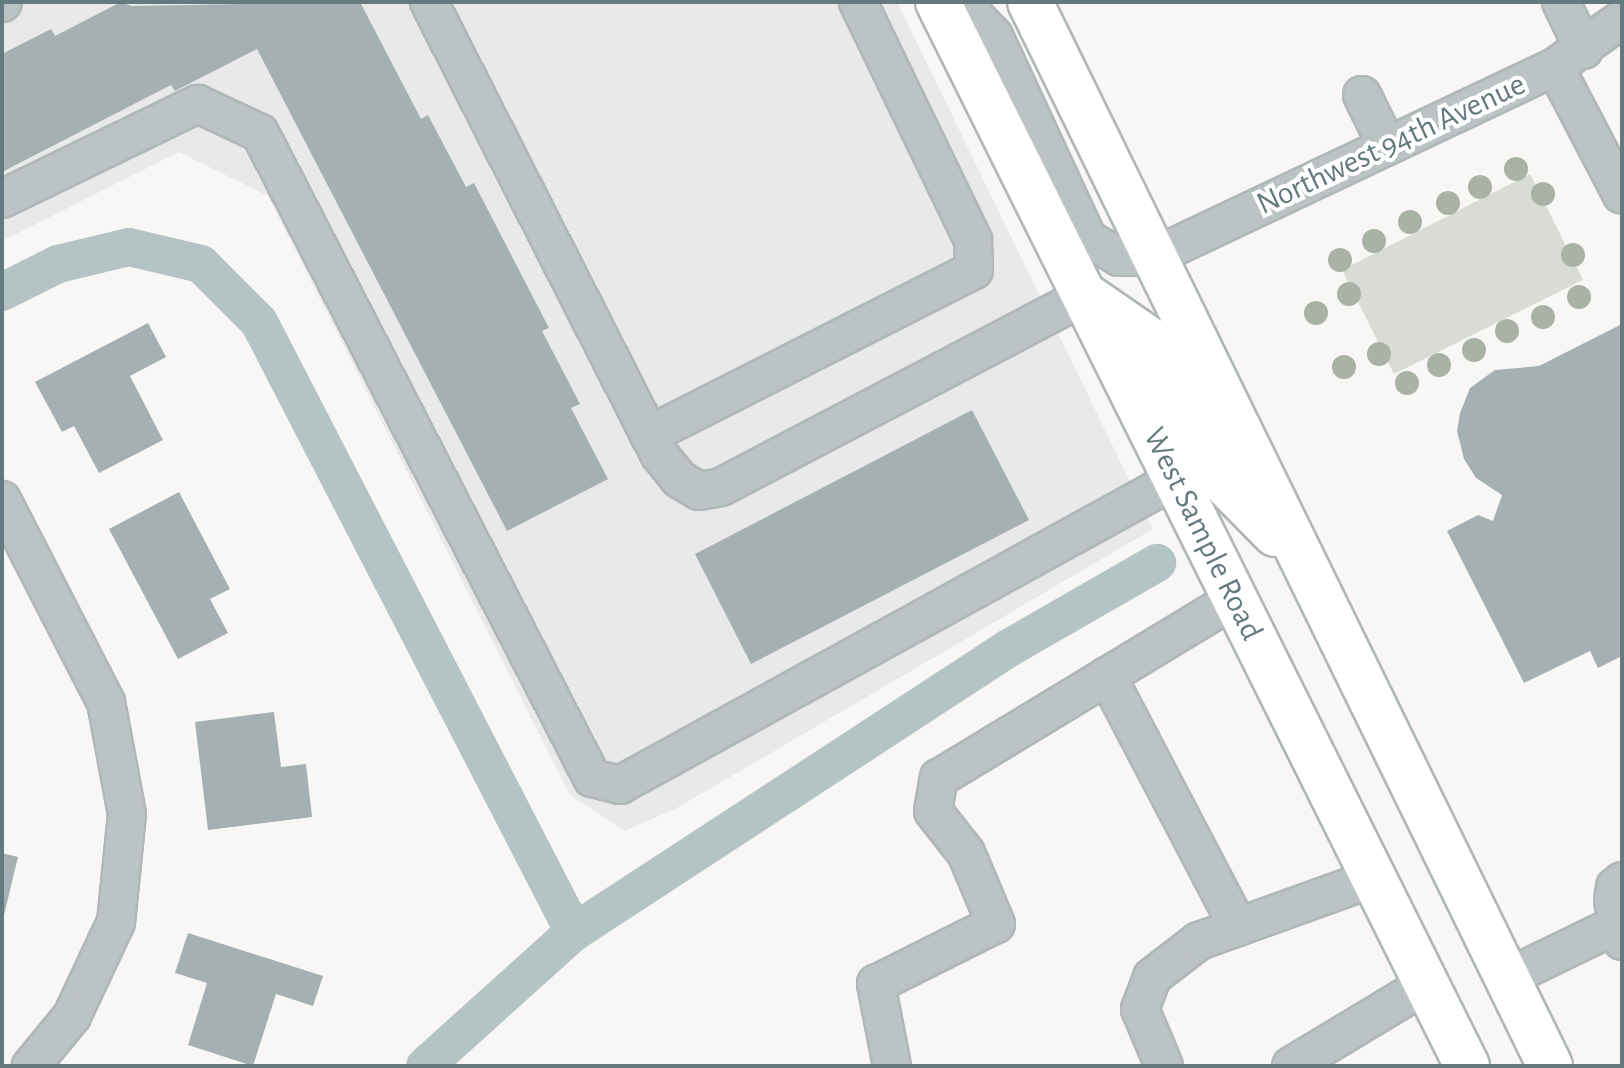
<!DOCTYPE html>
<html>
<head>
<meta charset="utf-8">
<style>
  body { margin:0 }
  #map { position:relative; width:1624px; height:1068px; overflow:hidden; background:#f8f7f5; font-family:"Alegreya Sans",sans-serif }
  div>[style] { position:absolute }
  .built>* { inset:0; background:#e8e9e8 }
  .green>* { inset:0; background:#d9dcd5 }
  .canal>* { height:38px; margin:-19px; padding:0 19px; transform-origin:19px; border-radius:19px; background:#b4c4c4 }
  .building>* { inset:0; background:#a4b0b2 }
  .roads { filter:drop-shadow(2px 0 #b0b7b9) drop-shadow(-2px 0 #b0b7b9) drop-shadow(0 2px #b0b7b9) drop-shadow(0 -2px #b0b7b9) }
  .minor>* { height:36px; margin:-18px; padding:0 18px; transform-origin:18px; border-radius:18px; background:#bcc3c4 }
  .major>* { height:44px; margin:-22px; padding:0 22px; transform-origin:22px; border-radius:22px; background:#fff }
  .trees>* { width:24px; height:24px; margin:-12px; border-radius:50%; background:#aab1a5 }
  span { translate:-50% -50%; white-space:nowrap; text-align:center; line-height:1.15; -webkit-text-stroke:8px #fff; paint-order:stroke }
  .street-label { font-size:32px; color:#657a7e }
  .frame { position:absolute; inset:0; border:4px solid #657a7e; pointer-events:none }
</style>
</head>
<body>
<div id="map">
  <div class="built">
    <i style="clip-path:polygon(2px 2px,897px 2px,1153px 529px,677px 808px,625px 831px,570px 795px,268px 196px,179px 152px,2px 241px)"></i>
  </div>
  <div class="green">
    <i style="clip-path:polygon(1530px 174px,1583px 280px,1394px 374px,1342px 270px)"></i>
  </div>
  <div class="canal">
    <i style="left:2px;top:292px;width:63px;rotate:-26.6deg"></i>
    <i style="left:58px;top:264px;width:73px;rotate:-13.5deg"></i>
    <i style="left:129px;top:247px;width:74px;rotate:13.3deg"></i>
    <i style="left:201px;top:264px;width:82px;rotate:45deg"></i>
    <i style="left:259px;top:322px;width:687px;rotate:62.69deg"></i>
    <i style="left:425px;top:1066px;width:200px;rotate:-42deg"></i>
    <i style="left:574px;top:932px;width:520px;rotate:-33.14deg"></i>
    <i style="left:1009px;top:648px;width:171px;rotate:-29.9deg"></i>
  </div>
  <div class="building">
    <i style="clip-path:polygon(121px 2px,131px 6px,360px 2px,421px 119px,428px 115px,466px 187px,474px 183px,549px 328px,542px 331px,580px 404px,571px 408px,608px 479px,507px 531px,257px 49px,175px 91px,171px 85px,2px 172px,2px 54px,51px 29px,55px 36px)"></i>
    <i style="clip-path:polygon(148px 323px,166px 357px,130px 376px,163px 440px,99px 473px,74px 426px,62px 432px,35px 382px)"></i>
    <i style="clip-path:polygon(1622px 324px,1622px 656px,1598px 668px,1590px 651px,1524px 683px,1447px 531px,1478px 515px,1493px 521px,1502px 495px,1476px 478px,1464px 459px,1457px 431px,1460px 413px,1470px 388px,1495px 370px,1539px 366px)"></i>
    <i style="clip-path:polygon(972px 410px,1029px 520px,751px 664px,695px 554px)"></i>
    <i style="clip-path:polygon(179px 492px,230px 589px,210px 599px,228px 633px,178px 659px,109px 529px)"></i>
    <i style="clip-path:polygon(274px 712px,281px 767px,306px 764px,312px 817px,208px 830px,195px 722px)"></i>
    <i style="clip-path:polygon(2px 853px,18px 857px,3px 919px,2px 919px)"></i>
    <i style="clip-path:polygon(188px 933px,323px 976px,313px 1006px,276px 994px,253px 1066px,188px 1045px,207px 983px,175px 973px)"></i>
  </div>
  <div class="roads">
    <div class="minor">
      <i style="left:429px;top:2px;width:507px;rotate:63.03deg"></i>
      <i style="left:659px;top:454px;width:32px;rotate:51deg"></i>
      <i style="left:679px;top:479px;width:23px;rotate:31deg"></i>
      <i style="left:699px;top:491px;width:22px;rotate:-10deg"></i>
      <i style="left:721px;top:487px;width:411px;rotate:-27.7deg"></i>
      <i style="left:961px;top:2px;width:47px;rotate:45.9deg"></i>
      <i style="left:994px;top:36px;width:224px;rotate:65.2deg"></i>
      <i style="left:1088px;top:239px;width:36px;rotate:30deg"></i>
      <i style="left:1119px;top:257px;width:34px"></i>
      <i style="left:1153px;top:257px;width:445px;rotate:-25.3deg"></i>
      <i style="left:1555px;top:67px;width:82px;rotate:-35.6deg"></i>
      <i style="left:1561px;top:2px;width:53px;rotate:64.4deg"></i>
      <i style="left:2px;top:3px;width:1px;rotate:-45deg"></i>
      <i style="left:1555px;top:67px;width:144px;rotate:62.4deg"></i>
      <i style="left:1362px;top:95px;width:57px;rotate:63.9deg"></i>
      <i style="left:2px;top:199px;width:218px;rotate:-25.9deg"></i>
      <i style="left:198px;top:104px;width:68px;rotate:25.1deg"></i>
      <i style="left:260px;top:133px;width:725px;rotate:62.76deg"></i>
      <i style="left:592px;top:778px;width:29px;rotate:14deg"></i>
      <i style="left:620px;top:785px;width:635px;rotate:-28.83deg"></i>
      <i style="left:649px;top:435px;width:364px;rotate:-26.9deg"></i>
      <i style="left:974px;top:270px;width:30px;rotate:-92deg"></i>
      <i style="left:973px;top:240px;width:264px;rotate:-115.8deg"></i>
      <i style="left:2px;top:500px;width:227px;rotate:62.8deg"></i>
      <i style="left:106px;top:702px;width:114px;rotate:79.4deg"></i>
      <i style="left:127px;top:814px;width:109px;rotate:95.8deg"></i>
      <i style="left:116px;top:922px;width:104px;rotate:115.1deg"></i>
      <i style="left:72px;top:1016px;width:65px;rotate:129.4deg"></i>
      <i style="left:1107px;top:676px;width:283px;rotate:62.4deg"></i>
      <i style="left:1622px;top:881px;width:9px;rotate:139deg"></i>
      <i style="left:1615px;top:887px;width:14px;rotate:98deg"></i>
      <i style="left:1613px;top:901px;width:41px;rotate:77.3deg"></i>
      <i style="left:1507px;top:978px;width:119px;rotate:-25.9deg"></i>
      <i style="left:892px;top:1066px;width:84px;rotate:-101deg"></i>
      <i style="left:876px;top:984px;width:134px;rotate:-26.6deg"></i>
      <i style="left:996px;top:924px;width:77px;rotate:-112.9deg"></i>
      <i style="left:966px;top:853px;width:53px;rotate:-128.2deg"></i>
      <i style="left:933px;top:811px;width:34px;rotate:-80deg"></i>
      <i style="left:939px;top:778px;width:347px;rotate:-31.2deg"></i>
      <i style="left:1164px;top:1066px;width:62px;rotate:-112.8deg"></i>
      <i style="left:1140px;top:1009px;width:34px;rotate:-69deg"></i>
      <i style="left:1152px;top:977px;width:59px;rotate:-37.5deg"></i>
      <i style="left:1199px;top:941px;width:186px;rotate:-19.8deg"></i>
      <i style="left:1291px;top:1066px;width:159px;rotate:-31.1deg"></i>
    </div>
    <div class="major">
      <i style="left:938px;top:2px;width:1188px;rotate:63.56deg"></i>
      <i style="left:1030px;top:2px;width:1184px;rotate:63.95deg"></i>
      <i style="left:1089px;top:298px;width:74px;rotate:34.5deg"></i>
      <i style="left:1150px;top:340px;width:156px;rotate:62.9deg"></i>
      <i style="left:1221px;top:479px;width:77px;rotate:45.5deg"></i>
    </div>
  </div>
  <div class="trees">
    <i style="left:1516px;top:169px"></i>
    <i style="left:1480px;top:187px"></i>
    <i style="left:1543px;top:194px"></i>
    <i style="left:1448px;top:203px"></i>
    <i style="left:1410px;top:222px"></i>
    <i style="left:1374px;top:241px"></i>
    <i style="left:1573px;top:255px"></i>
    <i style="left:1340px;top:260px"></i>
    <i style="left:1349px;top:294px"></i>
    <i style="left:1579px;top:297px"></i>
    <i style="left:1316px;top:313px"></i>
    <i style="left:1543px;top:317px"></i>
    <i style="left:1507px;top:331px"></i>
    <i style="left:1474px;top:350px"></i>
    <i style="left:1379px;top:354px"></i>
    <i style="left:1439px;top:365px"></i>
    <i style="left:1344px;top:367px"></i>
    <i style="left:1407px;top:383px"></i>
  </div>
  <div class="street-label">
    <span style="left:1391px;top:144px;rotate:-25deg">Northwest 94th Avenue</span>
    <span style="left:1203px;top:534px;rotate:64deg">West Sample Road</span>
  </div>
  <div class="frame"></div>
</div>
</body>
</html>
